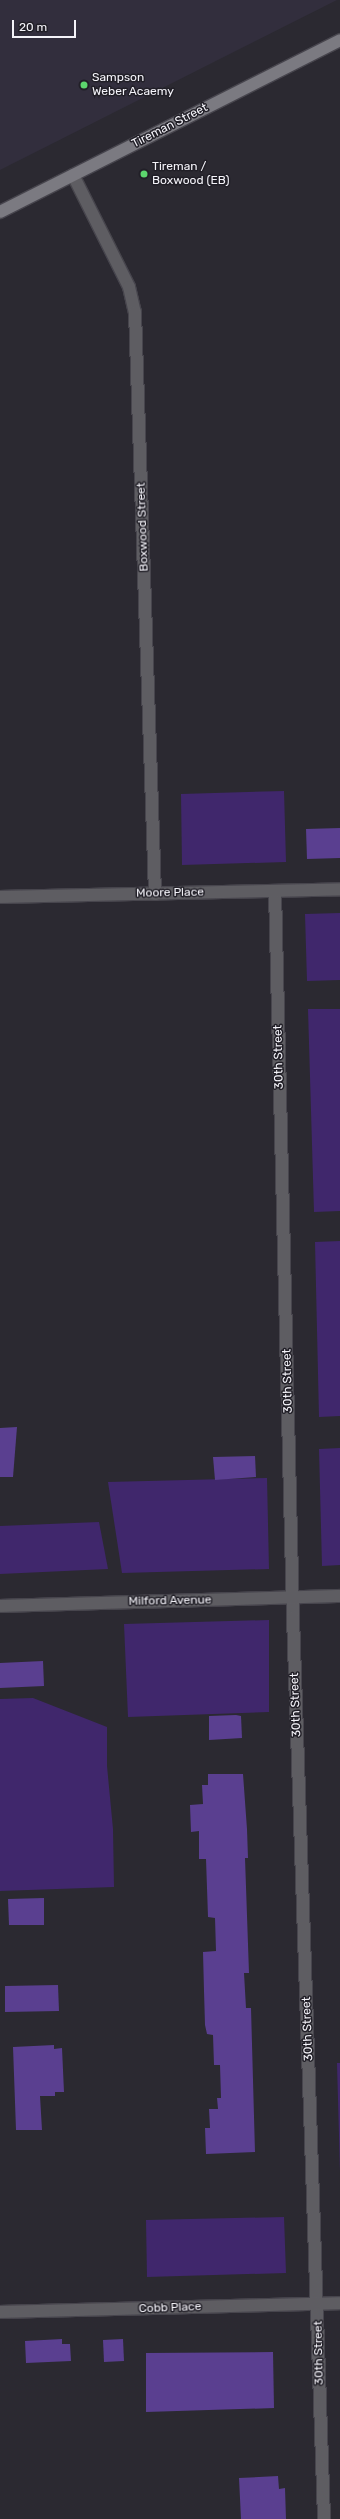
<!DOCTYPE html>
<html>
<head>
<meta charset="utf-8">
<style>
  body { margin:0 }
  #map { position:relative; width:340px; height:2519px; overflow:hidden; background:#2b2931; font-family:Rubik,sans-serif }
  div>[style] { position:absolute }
  .built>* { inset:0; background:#322e3d }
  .green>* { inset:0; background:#40276c }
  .building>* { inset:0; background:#5a3f90 }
  .roads { filter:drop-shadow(1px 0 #47454d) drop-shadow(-1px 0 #47454d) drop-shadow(0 1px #47454d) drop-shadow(0 -1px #47454d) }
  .street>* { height:12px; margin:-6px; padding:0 6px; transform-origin:6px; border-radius:6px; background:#5e5d62 }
  .secondary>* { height:12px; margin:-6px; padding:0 6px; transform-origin:6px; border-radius:6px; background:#7b7a81 }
  .dots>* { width:11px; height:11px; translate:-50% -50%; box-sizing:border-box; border:2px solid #211f27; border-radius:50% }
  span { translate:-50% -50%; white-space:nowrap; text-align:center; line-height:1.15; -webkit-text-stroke:3px #211f27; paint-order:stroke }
  .poi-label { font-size:12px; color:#f4f3f9 }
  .left { translate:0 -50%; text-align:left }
  .street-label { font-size:12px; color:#f4f3f9 }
  .scale { position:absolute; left:12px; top:20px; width:64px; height:18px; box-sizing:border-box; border:2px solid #f4f3f9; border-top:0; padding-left:5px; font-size:12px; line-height:14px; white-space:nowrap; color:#f4f3f9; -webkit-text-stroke:3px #211f27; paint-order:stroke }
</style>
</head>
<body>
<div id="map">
  <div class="built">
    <i style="clip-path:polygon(0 0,337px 0,0 170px)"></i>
  </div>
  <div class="green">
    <i style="clip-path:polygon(284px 791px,286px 862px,182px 865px,181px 794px)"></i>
    <i style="clip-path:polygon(340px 913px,340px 980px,307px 981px,305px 914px)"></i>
    <i style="clip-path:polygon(308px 1009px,340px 1009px,340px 1211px,314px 1212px)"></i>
    <i style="clip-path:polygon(340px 1241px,340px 1416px,319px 1417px,315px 1242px)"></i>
    <i style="clip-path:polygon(340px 1448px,340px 1565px,322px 1566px,319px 1449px)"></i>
    <i style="clip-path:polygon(267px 1478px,269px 1569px,122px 1573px,108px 1482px)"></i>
    <i style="clip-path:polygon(99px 1522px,108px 1569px,0 1574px,0 1526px)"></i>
    <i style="clip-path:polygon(269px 1620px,269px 1712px,128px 1717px,124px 1624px)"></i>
    <i style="clip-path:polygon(33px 1698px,107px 1727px,107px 1766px,113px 1829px,114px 1887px,0 1891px,0 1699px)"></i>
    <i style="clip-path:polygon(337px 2063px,340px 2063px,340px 2172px)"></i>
    <i style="clip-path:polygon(284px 2217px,286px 2273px,147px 2277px,146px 2220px)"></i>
  </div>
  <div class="building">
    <i style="clip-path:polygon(340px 828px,340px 858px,307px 859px,306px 829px)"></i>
    <i style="clip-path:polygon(17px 1427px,13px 1477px,0 1477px,0 1428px)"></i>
    <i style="clip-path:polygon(255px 1456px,256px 1477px,215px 1480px,213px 1457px)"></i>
    <i style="clip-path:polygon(43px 1661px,44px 1686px,0 1688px,0 1663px)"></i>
    <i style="clip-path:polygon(236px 1715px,241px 1716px,242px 1738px,209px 1740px,209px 1716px)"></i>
    <i style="clip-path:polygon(208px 1774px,243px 1774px,247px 1829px,248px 1858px,245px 1858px,249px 1973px,244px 1973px,246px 2008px,251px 2008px,255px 2152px,206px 2154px,205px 2128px,210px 2128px,209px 2109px,218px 2109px,217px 2098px,221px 2098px,220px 2065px,214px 2065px,213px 2035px,207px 2034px,205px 2025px,204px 1991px,203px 1952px,216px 1951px,215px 1918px,208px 1917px,206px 1859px,199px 1859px,199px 1831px,191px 1832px,190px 1805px,203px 1804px,202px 1785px,208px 1785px)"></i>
    <i style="clip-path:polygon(44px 1898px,44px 1925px,9px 1925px,8px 1899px)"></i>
    <i style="clip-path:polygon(58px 1985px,59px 2011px,5px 2012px,5px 1986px)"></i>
    <i style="clip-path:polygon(54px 2045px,54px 2049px,62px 2048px,64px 2092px,55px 2092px,55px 2096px,40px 2096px,42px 2130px,16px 2130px,13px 2047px)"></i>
    <i style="clip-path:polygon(62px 2339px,62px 2344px,70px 2344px,71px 2361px,26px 2363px,25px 2341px)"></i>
    <i style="clip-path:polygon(123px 2339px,124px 2361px,104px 2362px,103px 2340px)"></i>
    <i style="clip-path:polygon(273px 2352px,274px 2408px,146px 2412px,146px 2353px)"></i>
    <i style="clip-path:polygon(278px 2476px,279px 2489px,285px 2488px,286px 2519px,241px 2519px,239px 2478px)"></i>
  </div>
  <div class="roads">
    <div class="street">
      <i style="left:73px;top:175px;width:125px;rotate:63.4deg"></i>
      <i style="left:129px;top:287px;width:26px;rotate:77deg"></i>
      <i style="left:135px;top:312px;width:582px;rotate:88.03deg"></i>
      <i style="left:275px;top:891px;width:726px;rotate:88.58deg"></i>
      <i style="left:293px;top:1617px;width:903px;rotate:88.03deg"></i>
      <i style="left:0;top:897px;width:340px;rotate:-1.3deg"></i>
      <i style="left:0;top:1606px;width:340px;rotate:-1.7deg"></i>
      <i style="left:0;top:2312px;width:340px;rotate:-1.5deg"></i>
    </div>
    <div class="secondary">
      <i style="left:0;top:212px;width:381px;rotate:-26.8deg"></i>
    </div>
  </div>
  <div class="dots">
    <i style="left:84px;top:85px;background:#5cd56d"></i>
    <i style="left:144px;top:174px;background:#5cd56d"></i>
  </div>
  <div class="poi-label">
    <span class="left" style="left:92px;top:85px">Sampson<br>Weber Acaemy</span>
    <span class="left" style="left:152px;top:174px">Tireman /<br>Boxwood (EB)</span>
  </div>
  <div class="street-label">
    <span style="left:170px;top:126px;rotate:-27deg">Tireman Street</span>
    <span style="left:143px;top:527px;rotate:-92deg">Boxwood Street</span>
    <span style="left:170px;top:893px;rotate:-1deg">Moore Place</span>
    <span style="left:279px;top:1057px;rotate:-91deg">30th Street</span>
    <span style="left:288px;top:1381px;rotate:-91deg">30th Street</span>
    <span style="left:170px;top:1601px;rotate:-1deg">Milford Avenue</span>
    <span style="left:296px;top:1705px;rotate:-92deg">30th Street</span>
    <span style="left:308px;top:2029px;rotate:-92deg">30th Street</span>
    <span style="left:170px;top:2308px;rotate:-2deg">Cobb Place</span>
    <span style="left:319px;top:2353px;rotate:-91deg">30th Street</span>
  </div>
  <div class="scale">20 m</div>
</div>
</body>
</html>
